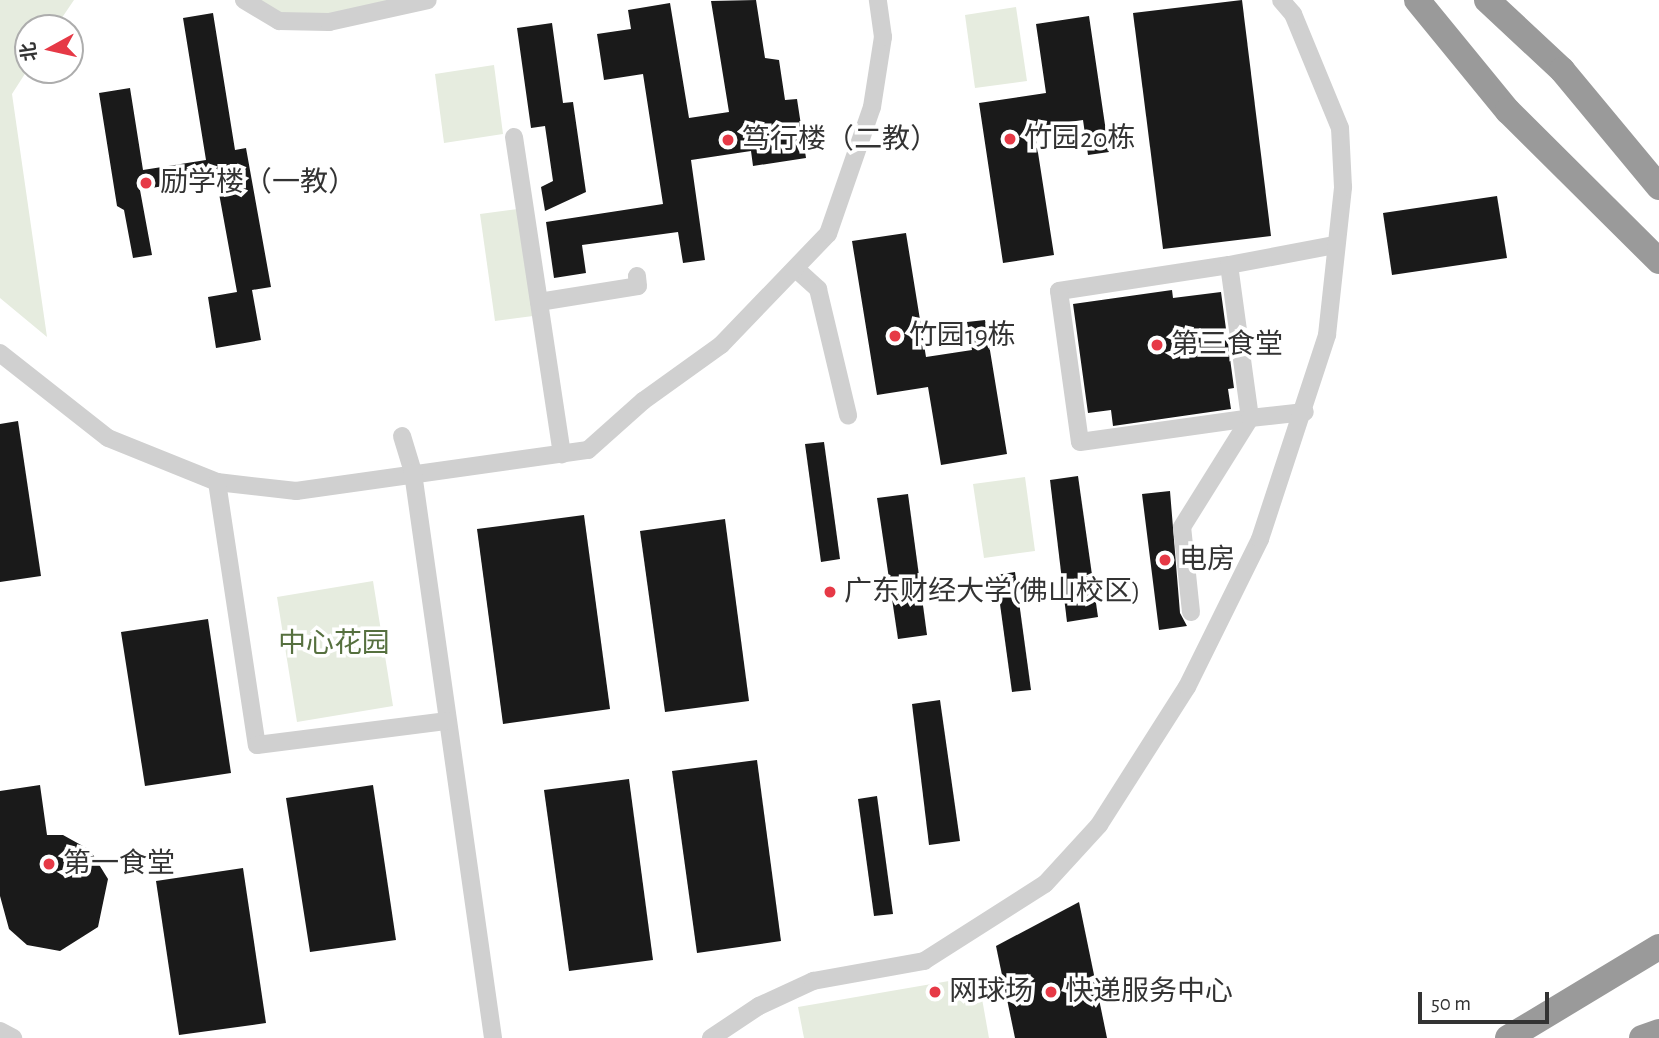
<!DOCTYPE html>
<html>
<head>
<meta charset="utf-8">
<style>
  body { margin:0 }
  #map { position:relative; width:1659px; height:1038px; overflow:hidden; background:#fff; font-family:"Alegreya Sans","Noto Sans SC",sans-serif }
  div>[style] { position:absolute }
  .green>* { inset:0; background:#e6ecdf }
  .building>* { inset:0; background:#1a1a1a }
  .minor>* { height:18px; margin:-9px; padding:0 9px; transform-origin:9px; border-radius:9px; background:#d0d0d0 }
  .highway>* { height:26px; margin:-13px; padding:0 13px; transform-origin:13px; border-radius:13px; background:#9a9a9a }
  .dots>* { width:19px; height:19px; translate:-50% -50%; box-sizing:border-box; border:4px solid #fff; border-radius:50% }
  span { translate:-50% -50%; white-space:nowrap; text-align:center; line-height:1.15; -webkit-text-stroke:7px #fff; paint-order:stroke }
  .poi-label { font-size:28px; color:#333 }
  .left { translate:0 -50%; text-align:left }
  .park-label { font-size:28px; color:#56703f }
  .north { position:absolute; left:14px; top:14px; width:70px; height:70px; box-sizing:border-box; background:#fff; border:2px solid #adadad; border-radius:50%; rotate:262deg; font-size:19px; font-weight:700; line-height:28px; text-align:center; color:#333 }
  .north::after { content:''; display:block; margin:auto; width:24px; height:32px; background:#e63946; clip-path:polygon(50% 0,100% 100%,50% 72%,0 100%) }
  .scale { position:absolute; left:1418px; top:992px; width:131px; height:32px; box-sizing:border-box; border:4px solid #333; border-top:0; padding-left:9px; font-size:21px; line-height:24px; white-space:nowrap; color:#333; -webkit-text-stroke:5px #fff; paint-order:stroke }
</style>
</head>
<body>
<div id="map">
  <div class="green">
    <i style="clip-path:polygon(0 0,74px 0,55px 28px,28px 28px,28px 69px,12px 94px,47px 337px,0 298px)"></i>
    <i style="clip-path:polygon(260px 0,398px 0,334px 14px,281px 15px)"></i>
    <i style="clip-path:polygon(1016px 7px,1027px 81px,975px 88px,965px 15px)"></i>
    <i style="clip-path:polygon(494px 65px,503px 134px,444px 143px,435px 74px)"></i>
    <i style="clip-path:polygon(518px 209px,533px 316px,495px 321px,480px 214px)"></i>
    <i style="clip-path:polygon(1025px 477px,1035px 551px,984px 558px,973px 484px)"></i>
    <i style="clip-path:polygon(373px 581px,393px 706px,297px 722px,277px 597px)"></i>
    <i style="clip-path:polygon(978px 976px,989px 1038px,804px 1038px,798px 1007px)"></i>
  </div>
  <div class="building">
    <i style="clip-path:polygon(756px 0,765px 58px,779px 60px,785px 100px,797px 99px,806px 158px,753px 166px,751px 151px,691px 160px,705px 260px,683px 263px,678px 232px,582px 245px,586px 273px,554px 278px,546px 222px,663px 204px,643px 74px,604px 80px,597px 34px,631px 29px,628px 10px,670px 3px,689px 118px,729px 112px,711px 1px)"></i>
    <i style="clip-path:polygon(1242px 0,1271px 236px,1163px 249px,1133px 13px)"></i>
    <i style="clip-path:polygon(213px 13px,235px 150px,246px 148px,271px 287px,252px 290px,261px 340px,216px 348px,208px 297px,237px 292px,216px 177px,140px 190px,152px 255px,133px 258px,124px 210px,117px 206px,99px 93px,130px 88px,143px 170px,206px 160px,183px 18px)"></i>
    <i style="clip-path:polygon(1089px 16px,1109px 152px,1088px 155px,1083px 120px,1034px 127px,1054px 255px,1003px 263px,979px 103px,1046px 93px,1036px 24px)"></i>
    <i style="clip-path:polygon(552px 23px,563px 103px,573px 102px,586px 192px,545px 211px,541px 187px,553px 181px,545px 126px,531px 128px,517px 28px)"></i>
    <i style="clip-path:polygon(1497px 196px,1507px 258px,1392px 275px,1383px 213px)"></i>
    <i style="clip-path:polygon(906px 233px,926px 357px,972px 350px,967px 322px,985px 320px,1007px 454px,941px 465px,928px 387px,877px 395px,852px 241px)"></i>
    <i style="clip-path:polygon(1172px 290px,1173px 298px,1221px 292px,1234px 388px,1228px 389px,1231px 409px,1113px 426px,1111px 410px,1088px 413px,1073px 304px)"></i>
    <i style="clip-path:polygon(18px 421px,41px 576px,0 582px,0 424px)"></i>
    <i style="clip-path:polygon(824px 442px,840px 559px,821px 562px,805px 444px)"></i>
    <i style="clip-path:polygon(1078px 476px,1098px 617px,1067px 622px,1050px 480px)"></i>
    <i style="clip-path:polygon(1170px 491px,1180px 613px,1187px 626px,1159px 630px,1142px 494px)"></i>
    <i style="clip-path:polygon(908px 494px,927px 635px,898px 639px,877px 498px)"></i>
    <i style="clip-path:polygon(584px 515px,610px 709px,503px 724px,477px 529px)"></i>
    <i style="clip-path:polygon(725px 519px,749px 701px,665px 712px,640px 531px)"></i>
    <i style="clip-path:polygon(1015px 572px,1031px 690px,1012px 692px,996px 575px)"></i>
    <i style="clip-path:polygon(208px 619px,231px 773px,145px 786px,121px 632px)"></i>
    <i style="clip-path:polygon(940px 700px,960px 841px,929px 845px,912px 704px)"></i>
    <i style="clip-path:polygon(757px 760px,781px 941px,697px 953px,672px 771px)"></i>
    <i style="clip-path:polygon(629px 779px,653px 960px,569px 971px,544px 790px)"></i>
    <i style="clip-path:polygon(40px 785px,47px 835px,63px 835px,90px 850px,108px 879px,98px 927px,60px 951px,27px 945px,9px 929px,0 896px,0 791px)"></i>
    <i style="clip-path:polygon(373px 785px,396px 940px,310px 952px,286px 798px)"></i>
    <i style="clip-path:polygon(877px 796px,893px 914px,874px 916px,858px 799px)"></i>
    <i style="clip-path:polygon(243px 868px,266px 1023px,179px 1035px,156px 881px)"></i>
    <i style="clip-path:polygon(1079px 902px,1107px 1038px,1015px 1038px,996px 946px)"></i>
  </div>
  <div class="minor">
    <i style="left:244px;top:0;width:41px;rotate:31deg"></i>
    <i style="left:279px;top:21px;width:50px;rotate:1.1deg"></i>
    <i style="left:329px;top:22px;width:101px;rotate:-12.5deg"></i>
    <i style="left:514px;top:137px;width:321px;rotate:81.4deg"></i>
    <i style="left:1229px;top:265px;width:172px;rotate:171.3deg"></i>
    <i style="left:1059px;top:291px;width:152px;rotate:82.1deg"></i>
    <i style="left:1080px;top:442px;width:172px;rotate:-8deg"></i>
    <i style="left:1250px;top:418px;width:154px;rotate:-97.8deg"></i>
    <i style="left:1229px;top:265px;width:108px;rotate:-10.7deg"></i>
    <i style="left:796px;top:269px;width:30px;rotate:42deg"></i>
    <i style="left:818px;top:289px;width:130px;rotate:76.6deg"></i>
    <i style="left:539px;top:302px;width:100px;rotate:-9.2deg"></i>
    <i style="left:638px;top:286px;width:10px;rotate:-96deg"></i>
    <i style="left:0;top:353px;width:137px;rotate:38.2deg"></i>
    <i style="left:108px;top:438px;width:118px;rotate:22deg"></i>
    <i style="left:217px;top:482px;width:80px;rotate:6.5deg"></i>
    <i style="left:296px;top:491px;width:295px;rotate:-8deg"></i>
    <i style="left:588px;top:450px;width:74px;rotate:-41.7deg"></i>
    <i style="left:643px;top:401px;width:96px;rotate:-35.7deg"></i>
    <i style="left:721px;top:345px;width:154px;rotate:-46.1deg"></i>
    <i style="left:828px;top:234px;width:134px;rotate:-70.9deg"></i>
    <i style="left:872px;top:107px;width:71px;rotate:-81.1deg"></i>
    <i style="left:883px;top:37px;width:37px;rotate:-98deg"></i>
    <i style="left:402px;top:436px;width:39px;rotate:73deg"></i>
    <i style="left:413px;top:473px;width:571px;rotate:81.94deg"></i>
    <i style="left:217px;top:482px;width:266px;rotate:81.4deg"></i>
    <i style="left:257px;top:745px;width:192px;rotate:-7.2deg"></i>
    <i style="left:1191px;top:612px;width:85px;rotate:-96deg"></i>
    <i style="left:1182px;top:527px;width:128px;rotate:-58deg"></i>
    <i style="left:1250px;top:418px;width:55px;rotate:-6.2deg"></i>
    <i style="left:0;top:1031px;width:15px;rotate:28deg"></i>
    <i style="left:711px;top:1038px;width:58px;rotate:-33.7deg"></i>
    <i style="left:759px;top:1006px;width:60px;rotate:-24.8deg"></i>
    <i style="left:813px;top:981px;width:113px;rotate:-10.2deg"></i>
    <i style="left:924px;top:961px;width:143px;rotate:-32.5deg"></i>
    <i style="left:1045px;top:884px;width:80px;rotate:-47.5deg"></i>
    <i style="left:1099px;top:825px;width:164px;rotate:-57.5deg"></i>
    <i style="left:1187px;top:687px;width:165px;rotate:-63.7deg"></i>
    <i style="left:1260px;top:539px;width:215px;rotate:-71.8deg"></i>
    <i style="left:1327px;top:335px;width:149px;rotate:-83.8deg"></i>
    <i style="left:1343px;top:187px;width:59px;rotate:-92.9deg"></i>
    <i style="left:1340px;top:128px;width:123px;rotate:-112.4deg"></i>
    <i style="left:1293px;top:14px;width:18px;rotate:-131deg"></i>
  </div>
  <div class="highway">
    <i style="left:1417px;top:0;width:144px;rotate:50.7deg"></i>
    <i style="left:1508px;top:111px;width:213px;rotate:44.8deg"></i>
    <i style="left:1487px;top:0;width:103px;rotate:43deg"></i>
    <i style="left:1562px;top:70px;width:152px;rotate:50.3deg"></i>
    <i style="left:1508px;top:1038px;width:176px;rotate:-31.1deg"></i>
    <i style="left:1642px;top:1038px;width:18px;rotate:-19deg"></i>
  </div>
  <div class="dots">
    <i style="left:1010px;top:139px;background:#e63946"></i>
    <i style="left:728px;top:140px;background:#e63946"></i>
    <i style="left:146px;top:183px;background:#e63946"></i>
    <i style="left:895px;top:336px;background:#e63946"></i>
    <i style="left:1157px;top:345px;background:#e63946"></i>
    <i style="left:1165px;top:560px;background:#e63946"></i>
    <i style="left:830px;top:592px;background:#e63946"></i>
    <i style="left:49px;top:864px;background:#e63946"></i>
    <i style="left:935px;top:992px;background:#e63946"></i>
    <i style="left:1051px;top:992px;background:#e63946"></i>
  </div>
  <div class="poi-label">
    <span class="left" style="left:1024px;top:139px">竹园20栋</span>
    <span class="left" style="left:742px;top:140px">笃行楼（二教）</span>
    <span class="left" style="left:160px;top:183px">励学楼（一教）</span>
    <span class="left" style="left:909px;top:336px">竹园19栋</span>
    <span class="left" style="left:1171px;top:345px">第三食堂</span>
    <span class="left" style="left:1179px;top:560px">电房</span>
    <span class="left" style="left:844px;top:592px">广东财经大学(佛山校区)</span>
    <span class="left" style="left:63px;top:864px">第一食堂</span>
    <span class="left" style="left:949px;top:992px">网球场</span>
    <span class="left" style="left:1065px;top:992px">快递服务中心</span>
  </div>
  <div class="park-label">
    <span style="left:334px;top:644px">中心花园</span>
  </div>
  <div class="north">北</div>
  <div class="scale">50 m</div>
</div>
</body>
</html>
